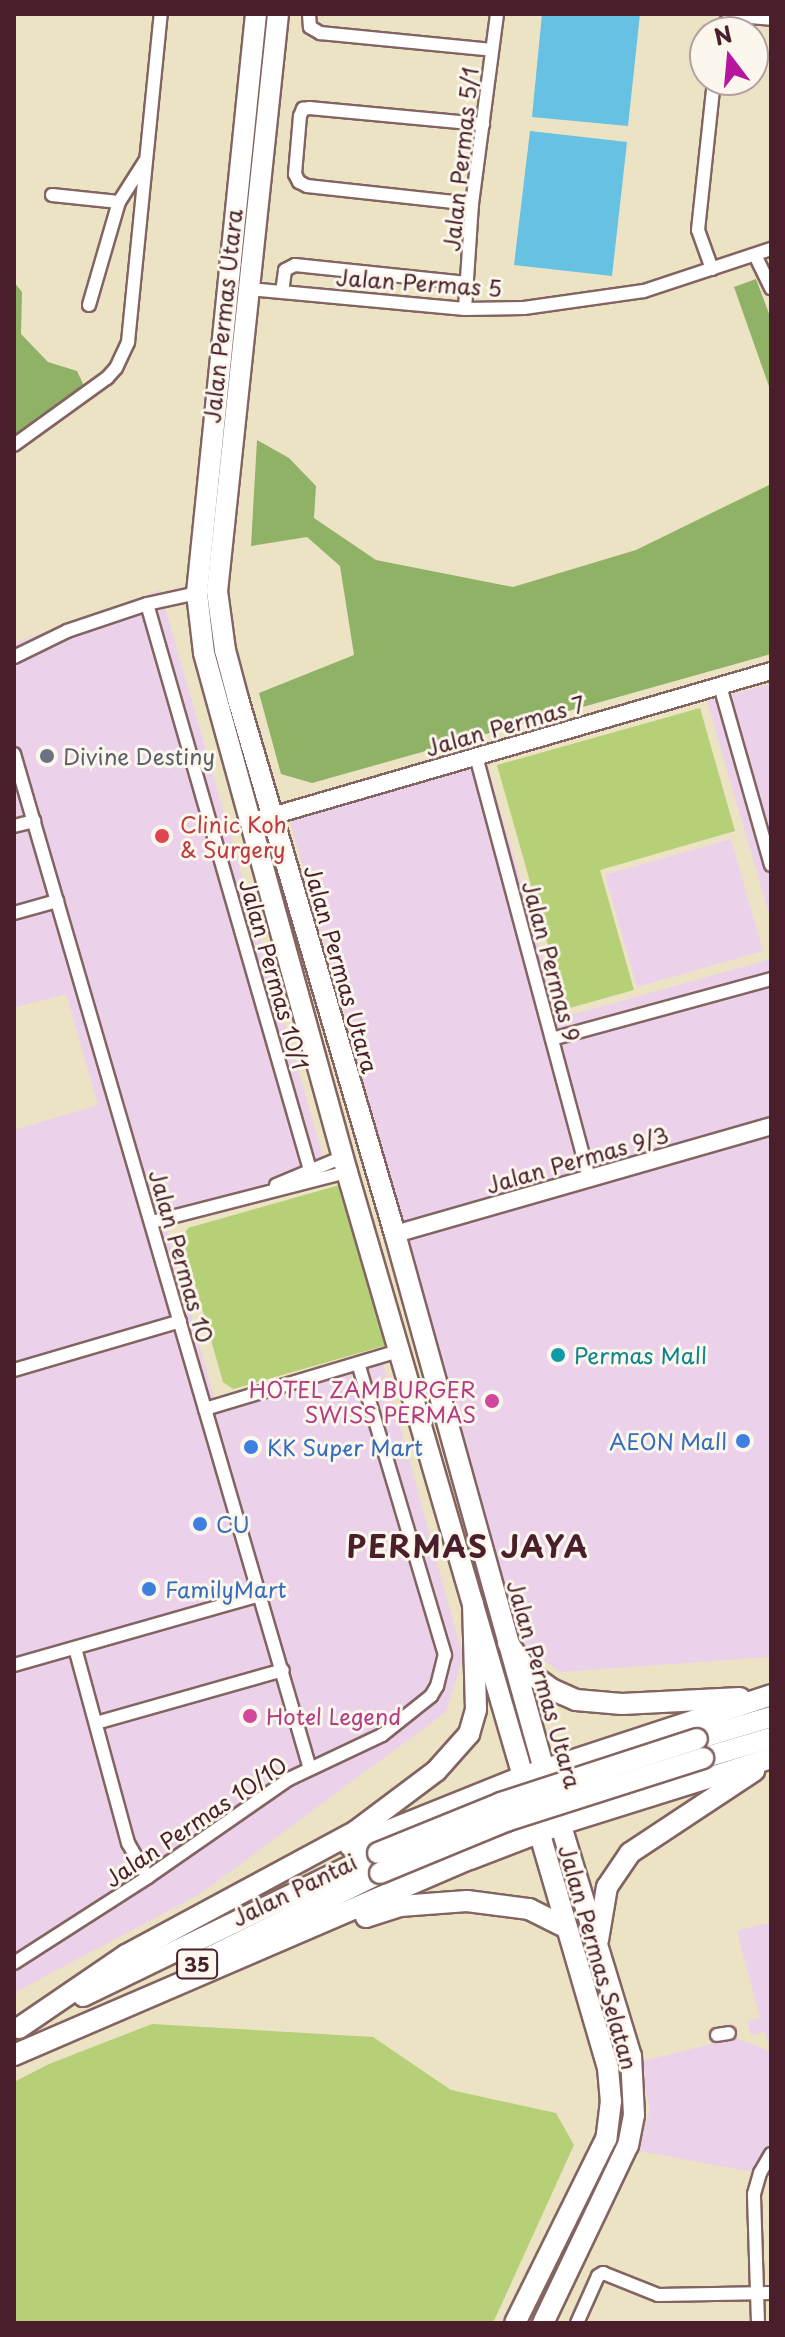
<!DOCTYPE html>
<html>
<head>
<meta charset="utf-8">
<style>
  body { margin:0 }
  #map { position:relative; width:785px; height:2337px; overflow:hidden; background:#ece3c4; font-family:"Playpen Sans",sans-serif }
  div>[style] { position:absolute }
  .built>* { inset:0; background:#ecd1ea }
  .green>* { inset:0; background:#b5d076 }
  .forest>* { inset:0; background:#90b267 }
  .water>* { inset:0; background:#66c1e3 }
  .roads { filter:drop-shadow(2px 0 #836461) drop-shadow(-2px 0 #836461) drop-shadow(0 2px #836461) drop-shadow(0 -2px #836461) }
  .minor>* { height:12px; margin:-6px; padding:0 6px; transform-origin:6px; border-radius:6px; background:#fff }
  .tertiary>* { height:16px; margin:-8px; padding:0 8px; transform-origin:8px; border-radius:8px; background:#fff }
  .primary>* { height:20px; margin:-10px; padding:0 10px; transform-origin:10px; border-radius:10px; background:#fff }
  .trunk>* { height:20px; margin:-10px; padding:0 10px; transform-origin:10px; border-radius:10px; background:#fff }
  .bridges { filter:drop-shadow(2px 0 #836461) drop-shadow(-2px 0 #836461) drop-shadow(0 2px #836461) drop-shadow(0 -2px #836461) }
  .trunk-bridge>* { height:20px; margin:-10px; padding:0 10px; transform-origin:10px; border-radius:10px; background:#fff }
  .dots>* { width:22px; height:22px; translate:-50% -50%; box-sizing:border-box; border:4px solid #fbf7ec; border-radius:50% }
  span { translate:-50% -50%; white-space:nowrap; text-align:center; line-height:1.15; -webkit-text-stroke:6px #fbf7ec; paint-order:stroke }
  .shield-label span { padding:2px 6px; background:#fbf7ec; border:2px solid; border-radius:6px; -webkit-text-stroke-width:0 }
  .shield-label { font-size:20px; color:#4a1f2b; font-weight:700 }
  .street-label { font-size:22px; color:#4a1f2b }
  .worship-label { font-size:22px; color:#5b616d }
  .left { translate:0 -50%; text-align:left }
  .health-label { font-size:22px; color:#be3a42 }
  .culture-label { font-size:22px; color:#0d838f }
  .hotel-label { font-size:22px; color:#b23c85 }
  .right { translate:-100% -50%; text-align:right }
  .shop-label { font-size:22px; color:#366cbe }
  .district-label { font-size:30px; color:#4a1f2b; font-weight:700; letter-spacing:2px }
  .frame { position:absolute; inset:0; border:16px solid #4a1f2b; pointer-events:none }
  .north { position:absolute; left:689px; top:16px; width:80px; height:80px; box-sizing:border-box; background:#fbf7ec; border:2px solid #b4a19f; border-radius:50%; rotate:344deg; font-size:22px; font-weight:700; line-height:32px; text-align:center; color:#4a1f2b }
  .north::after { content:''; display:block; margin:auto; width:28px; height:36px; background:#b5179e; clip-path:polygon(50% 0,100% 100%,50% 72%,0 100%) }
</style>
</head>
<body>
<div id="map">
  <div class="built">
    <i style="clip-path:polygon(160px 590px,330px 1181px,166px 1225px,216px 1404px,382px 1359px,463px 1657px,446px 1712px,200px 1894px,14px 1993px,14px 1130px,98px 1105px,66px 994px,14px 1008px,14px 643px)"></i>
    <i style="clip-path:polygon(771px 684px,771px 921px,707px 701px)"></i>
    <i style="clip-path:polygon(487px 763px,560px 1018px,771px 959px,771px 1657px,560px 1672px,522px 1644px,290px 821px)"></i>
    <i style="clip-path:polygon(731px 839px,763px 951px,637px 987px,605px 875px)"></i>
    <i style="clip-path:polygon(771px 1922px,771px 2141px,753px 2172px,638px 2151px,650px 2110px,639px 2062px,735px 2038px,770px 2051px,765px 2032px,751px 2035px,747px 2021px,760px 2018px,737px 1931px)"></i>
  </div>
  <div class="green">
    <i style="clip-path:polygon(700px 708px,735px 831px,600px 870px,634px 990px,566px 1009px,497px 765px)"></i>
    <i style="clip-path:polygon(343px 1184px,391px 1339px,387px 1345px,233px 1389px,223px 1382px,182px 1238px,188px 1228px)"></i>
    <i style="clip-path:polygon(152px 2024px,373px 2037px,451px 2090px,556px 2113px,574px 2145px,493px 2323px,14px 2323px,14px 2082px,49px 2064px)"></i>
  </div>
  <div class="forest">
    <i style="clip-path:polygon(756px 279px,771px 319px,771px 392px,734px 287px)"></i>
    <i style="clip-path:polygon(14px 282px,22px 292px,21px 334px,48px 362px,77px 371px,85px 388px,14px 439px)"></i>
    <i style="clip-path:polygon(257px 440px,289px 458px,316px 486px,314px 518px,376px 560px,513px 587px,636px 550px,771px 484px,771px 654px,312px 783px,281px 774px,259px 693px,354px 655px,340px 566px,307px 537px,251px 546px)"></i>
  </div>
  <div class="water">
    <i style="clip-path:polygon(542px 14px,640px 14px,628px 126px,532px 117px)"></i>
    <i style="clip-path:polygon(530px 131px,627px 142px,612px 276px,514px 265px)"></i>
  </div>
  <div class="roads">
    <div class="minor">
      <i style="left:309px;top:14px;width:13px;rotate:86deg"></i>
      <i style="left:310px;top:27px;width:12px;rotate:31deg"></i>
      <i style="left:320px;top:33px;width:173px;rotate:5.6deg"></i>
      <i style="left:719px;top:32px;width:14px;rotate:-54deg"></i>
      <i style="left:727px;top:21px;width:12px;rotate:-24deg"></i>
      <i style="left:738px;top:16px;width:33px;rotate:5deg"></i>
      <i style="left:52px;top:195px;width:67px;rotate:6deg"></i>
      <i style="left:472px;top:204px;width:166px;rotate:-173.8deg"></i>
      <i style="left:307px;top:186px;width:9px;rotate:-153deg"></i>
      <i style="left:299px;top:182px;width:9px;rotate:-117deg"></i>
      <i style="left:295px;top:174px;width:58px;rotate:-85.1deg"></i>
      <i style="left:300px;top:116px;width:8px;rotate:-67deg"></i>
      <i style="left:303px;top:109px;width:6px;rotate:-9deg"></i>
      <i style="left:309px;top:108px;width:175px;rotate:5.3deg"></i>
      <i style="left:755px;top:255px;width:37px;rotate:64deg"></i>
      <i style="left:712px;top:269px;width:41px;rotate:-109.7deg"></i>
      <i style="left:698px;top:230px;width:151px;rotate:-83.9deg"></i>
      <i style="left:249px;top:289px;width:217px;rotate:5.3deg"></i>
      <i style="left:465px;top:309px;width:59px;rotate:-1deg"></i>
      <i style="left:524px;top:308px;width:121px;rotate:-8.1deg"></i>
      <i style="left:644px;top:291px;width:134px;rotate:-18.3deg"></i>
      <i style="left:282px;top:292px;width:22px;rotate:-82deg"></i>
      <i style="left:285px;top:270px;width:11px;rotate:-27deg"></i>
      <i style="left:295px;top:265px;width:173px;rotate:6deg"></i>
      <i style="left:89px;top:305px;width:107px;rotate:-73.8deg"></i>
      <i style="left:119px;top:202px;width:49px;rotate:-57.6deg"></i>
      <i style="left:465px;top:309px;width:105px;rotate:-86.2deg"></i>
      <i style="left:472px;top:204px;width:192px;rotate:-82.5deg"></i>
      <i style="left:14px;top:445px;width:115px;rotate:-35.8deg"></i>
      <i style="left:107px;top:378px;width:13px;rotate:-48deg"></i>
      <i style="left:116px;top:368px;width:29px;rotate:-65deg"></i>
      <i style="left:128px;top:342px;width:330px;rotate:-84.3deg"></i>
      <i style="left:147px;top:604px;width:589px;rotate:73.93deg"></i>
      <i style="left:14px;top:657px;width:59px;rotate:-26.1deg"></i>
      <i style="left:67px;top:631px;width:84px;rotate:-18.6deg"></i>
      <i style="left:147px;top:604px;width:51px;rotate:-12.4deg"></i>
      <i style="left:720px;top:686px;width:186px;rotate:74.1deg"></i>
      <i style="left:14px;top:754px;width:1057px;rotate:73.74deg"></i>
      <i style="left:476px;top:756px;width:436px;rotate:75deg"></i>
      <i style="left:14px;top:826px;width:21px;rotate:-14deg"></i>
      <i style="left:14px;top:913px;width:45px;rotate:-15.6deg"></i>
      <i style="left:552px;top:1039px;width:227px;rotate:-15.3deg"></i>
      <i style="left:276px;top:1185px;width:73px;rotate:-22.7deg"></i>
      <i style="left:152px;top:1222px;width:201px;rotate:-14.4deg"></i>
      <i style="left:14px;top:1370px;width:173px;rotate:-16.4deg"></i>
      <i style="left:205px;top:1409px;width:202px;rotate:-16.7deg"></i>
      <i style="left:75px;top:1648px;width:202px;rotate:74.8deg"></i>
      <i style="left:128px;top:1843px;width:39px;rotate:60deg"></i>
      <i style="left:14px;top:1665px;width:256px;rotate:-15.9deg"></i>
      <i style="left:96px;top:1723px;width:194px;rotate:-15.8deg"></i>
      <i style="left:14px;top:1963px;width:159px;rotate:-32.7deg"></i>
      <i style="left:148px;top:1877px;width:172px;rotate:-34.8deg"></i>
      <i style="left:289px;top:1779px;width:103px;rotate:-25.3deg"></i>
      <i style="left:382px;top:1735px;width:63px;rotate:-38.5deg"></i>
      <i style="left:431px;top:1696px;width:12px;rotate:-59deg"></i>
      <i style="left:437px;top:1686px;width:32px;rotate:-76deg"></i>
      <i style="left:445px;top:1655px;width:302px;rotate:-106.6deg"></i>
      <i style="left:717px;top:2035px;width:12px;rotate:-9deg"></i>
      <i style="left:577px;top:2323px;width:51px;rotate:-65.9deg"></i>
      <i style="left:598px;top:2276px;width:6px;rotate:-31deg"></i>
      <i style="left:603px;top:2273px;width:59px;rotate:21.8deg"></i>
      <i style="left:658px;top:2295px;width:113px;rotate:-1deg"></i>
      <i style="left:758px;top:2323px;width:129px;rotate:-91.8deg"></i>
      <i style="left:754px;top:2194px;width:22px;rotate:-74deg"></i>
      <i style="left:760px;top:2173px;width:22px;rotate:-60deg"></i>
    </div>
    <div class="tertiary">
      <i style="left:251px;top:822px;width:541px;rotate:-16.19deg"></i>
      <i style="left:395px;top:1234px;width:391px;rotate:-16deg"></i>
    </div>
    <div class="primary">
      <i style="left:256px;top:14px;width:582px;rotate:95.82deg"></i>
      <i style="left:197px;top:593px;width:60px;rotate:83.3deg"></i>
      <i style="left:204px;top:653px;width:538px;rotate:74.6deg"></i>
      <i style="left:347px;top:1172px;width:933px;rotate:73.76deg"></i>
      <i style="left:608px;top:2068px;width:33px;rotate:85deg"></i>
      <i style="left:611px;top:2101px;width:38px;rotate:97deg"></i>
      <i style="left:606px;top:2139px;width:205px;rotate:116.3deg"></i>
      <i style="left:278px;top:14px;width:580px;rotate:96.03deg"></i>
      <i style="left:217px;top:591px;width:60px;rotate:82.3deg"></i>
      <i style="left:225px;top:650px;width:51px;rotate:75.1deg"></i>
      <i style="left:238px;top:699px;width:558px;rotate:73.65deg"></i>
      <i style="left:395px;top:1234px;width:556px;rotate:74.46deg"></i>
      <i style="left:544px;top:1770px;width:299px;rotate:73.1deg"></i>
      <i style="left:631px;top:2056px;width:59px;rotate:87.1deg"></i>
      <i style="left:634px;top:2115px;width:31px;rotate:101deg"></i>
      <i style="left:628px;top:2145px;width:197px;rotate:115.5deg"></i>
    </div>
    <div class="trunk">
      <i style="left:508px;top:1643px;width:35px;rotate:55deg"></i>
      <i style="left:528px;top:1672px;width:29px;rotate:36deg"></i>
      <i style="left:551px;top:1689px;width:27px;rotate:24deg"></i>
      <i style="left:576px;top:1700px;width:46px;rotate:5deg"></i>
      <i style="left:622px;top:1704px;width:118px;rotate:-2.9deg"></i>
      <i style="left:697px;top:1739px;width:77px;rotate:-16.6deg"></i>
      <i style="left:703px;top:1758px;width:71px;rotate:-16.4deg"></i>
      <i style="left:350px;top:1846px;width:185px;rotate:-21.9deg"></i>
      <i style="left:522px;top:1777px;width:262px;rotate:-18.2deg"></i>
      <i style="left:366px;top:1917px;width:36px;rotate:-18deg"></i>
      <i style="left:400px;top:1906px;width:67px;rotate:-4.3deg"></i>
      <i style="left:467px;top:1901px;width:63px;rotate:7.4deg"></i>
      <i style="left:529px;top:1909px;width:42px;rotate:26.6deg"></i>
      <i style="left:598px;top:1940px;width:54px;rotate:-80.4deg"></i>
      <i style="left:607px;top:1887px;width:41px;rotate:-55.9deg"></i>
      <i style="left:630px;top:1853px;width:149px;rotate:-33.5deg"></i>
      <i style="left:190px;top:1967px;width:212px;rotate:-26.3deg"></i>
      <i style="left:83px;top:1996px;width:328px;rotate:-25.9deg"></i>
      <i style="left:19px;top:2028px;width:130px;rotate:-34.3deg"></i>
      <i style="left:126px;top:1955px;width:261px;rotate:-28.3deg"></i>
      <i style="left:356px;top:1831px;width:100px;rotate:-36.9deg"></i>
      <i style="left:436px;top:1771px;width:50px;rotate:-48.3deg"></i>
      <i style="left:469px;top:1734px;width:25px;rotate:-74deg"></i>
      <i style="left:476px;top:1710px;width:107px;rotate:-91.6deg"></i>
      <i style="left:14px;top:2055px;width:496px;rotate:-23.3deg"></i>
      <i style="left:470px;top:1859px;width:97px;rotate:-21deg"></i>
      <i style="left:561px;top:1824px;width:220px;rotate:-17.4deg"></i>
    </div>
  </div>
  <div class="bridges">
    <div class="trunk-bridge">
      <i style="left:378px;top:1853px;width:133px;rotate:-22.1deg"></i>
      <i style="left:501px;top:1803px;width:206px;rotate:-18.1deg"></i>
      <i style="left:380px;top:1873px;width:136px;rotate:-22.4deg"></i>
      <i style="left:506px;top:1821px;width:207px;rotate:-17.7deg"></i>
    </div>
  </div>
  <div class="dots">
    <i style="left:47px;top:756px;background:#6b7280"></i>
    <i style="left:162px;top:836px;background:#e0444e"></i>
    <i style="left:558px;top:1355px;background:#0f9aa8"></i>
    <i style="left:492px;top:1401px;background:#d1479c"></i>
    <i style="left:743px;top:1441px;background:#3f7fe0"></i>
    <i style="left:251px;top:1447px;background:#3f7fe0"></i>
    <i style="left:200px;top:1524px;background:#3f7fe0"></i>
    <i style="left:149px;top:1589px;background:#3f7fe0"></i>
    <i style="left:250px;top:1716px;background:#d1479c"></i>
  </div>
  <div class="shield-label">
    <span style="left:197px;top:1964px">35</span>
  </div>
  <div class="street-label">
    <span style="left:460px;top:159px;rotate:-84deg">Jalan Permas 5/1</span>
    <span style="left:419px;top:282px;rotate:4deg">Jalan Permas 5</span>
    <span style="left:222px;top:316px;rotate:-84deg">Jalan Permas Utara</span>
    <span style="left:505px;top:725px;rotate:-16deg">Jalan Permas 7</span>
    <span style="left:552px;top:961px;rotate:75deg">Jalan Permas 9</span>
    <span style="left:342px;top:969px;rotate:74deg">Jalan Permas Utara</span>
    <span style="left:275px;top:974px;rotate:74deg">Jalan Permas 10/1</span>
    <span style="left:577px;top:1159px;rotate:-16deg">Jalan Permas 9/3</span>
    <span style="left:182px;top:1256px;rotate:74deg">Jalan Permas 10</span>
    <span style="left:545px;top:1684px;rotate:74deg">Jalan Permas Utara</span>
    <span style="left:195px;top:1821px;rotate:-34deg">Jalan Permas 10/10</span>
    <span style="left:294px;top:1889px;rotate:-26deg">Jalan Pantai</span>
    <span style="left:599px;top:1957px;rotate:74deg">Jalan Permas Selatan</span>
  </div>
  <div class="worship-label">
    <span class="left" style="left:63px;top:756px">Divine Destiny</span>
  </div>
  <div class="health-label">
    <span class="left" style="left:180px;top:836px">Clinic Koh<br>&amp; Surgery</span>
  </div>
  <div class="culture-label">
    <span class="left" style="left:574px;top:1355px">Permas Mall</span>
  </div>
  <div class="hotel-label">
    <span class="right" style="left:476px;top:1401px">HOTEL ZAMBURGER<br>SWISS PERMAS</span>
    <span class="left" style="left:266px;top:1716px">Hotel Legend</span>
  </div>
  <div class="shop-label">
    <span class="right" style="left:727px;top:1441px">AEON Mall</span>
    <span class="left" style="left:267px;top:1447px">KK Super Mart</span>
    <span class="left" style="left:216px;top:1524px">CU</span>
    <span class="left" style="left:165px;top:1589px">FamilyMart</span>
  </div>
  <div class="district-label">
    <span style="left:468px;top:1546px">PERMAS JAYA</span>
  </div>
  <div class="frame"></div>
  <div class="north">N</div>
</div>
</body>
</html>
